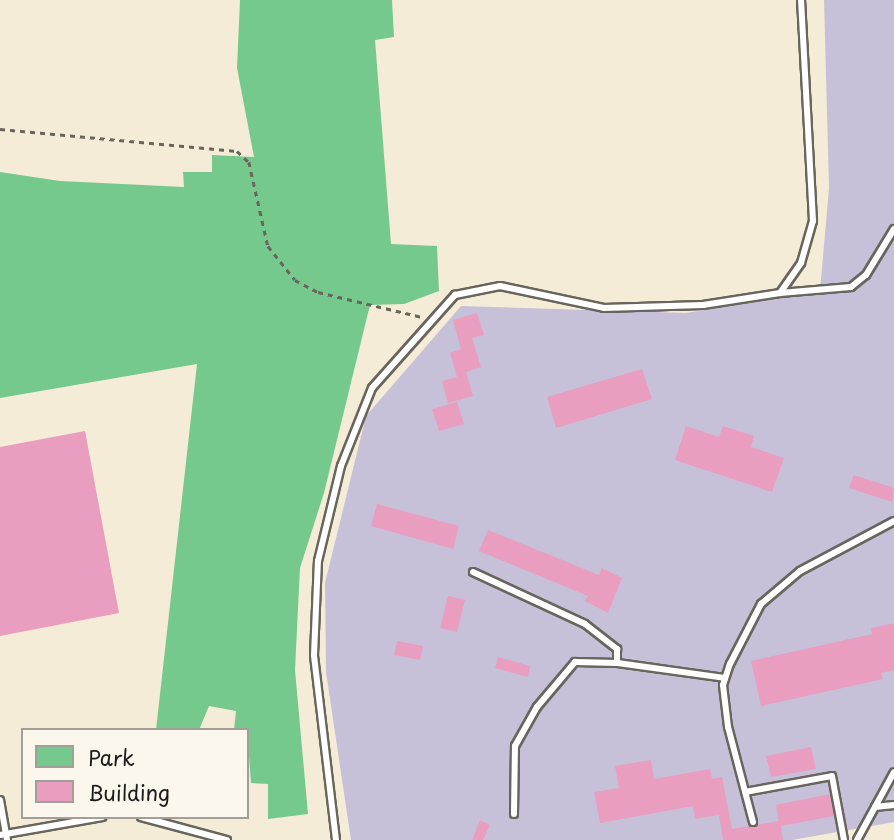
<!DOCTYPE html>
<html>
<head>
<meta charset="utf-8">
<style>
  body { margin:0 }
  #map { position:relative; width:894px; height:840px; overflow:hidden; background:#f4ecd6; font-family:"Playpen Sans",sans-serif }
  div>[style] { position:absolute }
  .industrial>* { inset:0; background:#c7c0d9 }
  .green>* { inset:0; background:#75c98c }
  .building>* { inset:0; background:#e99dbf }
  .path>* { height:2.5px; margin-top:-1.25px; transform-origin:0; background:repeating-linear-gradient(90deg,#68655d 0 5px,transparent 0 10px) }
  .roads { filter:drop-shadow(2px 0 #68655d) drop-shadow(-2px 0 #68655d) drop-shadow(0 2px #68655d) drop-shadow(0 -2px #68655d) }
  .lane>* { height:6px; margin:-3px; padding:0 3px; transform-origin:3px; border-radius:3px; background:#fff }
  span { translate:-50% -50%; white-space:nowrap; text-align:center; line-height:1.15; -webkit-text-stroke:5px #fbf7ec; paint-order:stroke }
  .legend { position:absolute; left:21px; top:728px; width:228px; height:91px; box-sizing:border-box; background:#fbf7ec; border:2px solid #a29f99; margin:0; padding:9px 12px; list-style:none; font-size:21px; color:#1c1c1c }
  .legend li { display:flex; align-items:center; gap:14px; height:35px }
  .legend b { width:35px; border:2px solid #a29f99 }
</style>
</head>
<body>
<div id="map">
  <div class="industrial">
    <i style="clip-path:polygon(824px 0,894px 0,894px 822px,792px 840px,351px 840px,326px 672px,325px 583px,366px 416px,461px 306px,686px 313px,820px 291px,829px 188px)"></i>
  </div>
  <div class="green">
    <i style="clip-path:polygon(240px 0,392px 0,394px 37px,375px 40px,391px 244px,437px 246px,439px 291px,404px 304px,370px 305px,324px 493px,300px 568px,295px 670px,308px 814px,268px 819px,268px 784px,251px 783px,247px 730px,234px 730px,236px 711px,209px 706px,199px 730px,156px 730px,197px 364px,0 398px,0 172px,60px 181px,184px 187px,183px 172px,212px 172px,212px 155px,254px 157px,237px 68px)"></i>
  </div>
  <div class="building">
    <i style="clip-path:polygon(477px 313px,484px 335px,472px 338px,481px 367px,466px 372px,473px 396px,448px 403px,442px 381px,457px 377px,450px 353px,461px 349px,453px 320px)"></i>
    <i style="clip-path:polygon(642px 369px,652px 399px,556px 428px,547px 397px)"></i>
    <i style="clip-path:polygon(457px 402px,464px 424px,439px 431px,432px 409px)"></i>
    <i style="clip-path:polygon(686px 426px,719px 437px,723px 426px,754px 436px,751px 447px,784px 458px,772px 492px,675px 460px)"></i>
    <i style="clip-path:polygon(85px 431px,119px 613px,0 636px,0 447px)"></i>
    <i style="clip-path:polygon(854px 475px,894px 488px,892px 502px,849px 488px)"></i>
    <i style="clip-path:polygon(377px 504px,459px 526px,453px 549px,371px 526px)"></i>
    <i style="clip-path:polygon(488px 530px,599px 575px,602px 568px,622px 578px,608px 613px,585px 601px,588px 596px,479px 551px)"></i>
    <i style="clip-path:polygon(448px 596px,465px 600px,457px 632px,440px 628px)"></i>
    <i style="clip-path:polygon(894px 623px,894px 670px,881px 673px,883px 679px,761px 706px,751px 661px,872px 634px,871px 628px)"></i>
    <i style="clip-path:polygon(397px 641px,423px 646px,420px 660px,394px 655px)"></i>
    <i style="clip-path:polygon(498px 657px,530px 666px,528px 677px,495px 668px)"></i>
    <i style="clip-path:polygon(811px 747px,816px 769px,771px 777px,766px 756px)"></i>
    <i style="clip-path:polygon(651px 760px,654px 779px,710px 769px,712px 779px,722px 777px,732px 829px,779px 821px,776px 805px,830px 794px,834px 816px,781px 826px,783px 840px,723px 840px,719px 815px,695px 819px,693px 806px,600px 823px,594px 792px,619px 788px,615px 766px)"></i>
    <i style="clip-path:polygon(480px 820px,490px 825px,483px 840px,472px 840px)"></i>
  </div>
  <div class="path">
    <i style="left:0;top:129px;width:238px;rotate:5.3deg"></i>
    <i style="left:237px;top:151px;width:16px;rotate:43deg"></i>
    <i style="left:249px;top:162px;width:86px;rotate:77.3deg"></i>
    <i style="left:268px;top:246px;width:43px;rotate:51.5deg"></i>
    <i style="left:295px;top:280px;width:26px;rotate:28deg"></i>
    <i style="left:318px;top:292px;width:107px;rotate:13.5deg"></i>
  </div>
  <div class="roads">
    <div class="lane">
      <i style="left:780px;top:293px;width:71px;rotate:-4.8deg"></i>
      <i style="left:851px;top:287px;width:19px;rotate:-39deg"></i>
      <i style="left:866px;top:275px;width:54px;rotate:-58.7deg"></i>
      <i style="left:473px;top:572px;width:123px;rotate:24.9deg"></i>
      <i style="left:585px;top:624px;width:41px;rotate:38deg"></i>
      <i style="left:617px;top:649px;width:14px;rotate:90deg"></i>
      <i style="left:617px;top:663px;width:109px;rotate:7.9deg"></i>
      <i style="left:745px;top:792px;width:88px;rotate:-10.4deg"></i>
      <i style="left:832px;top:776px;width:65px;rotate:79.4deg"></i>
      <i style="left:0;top:800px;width:41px;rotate:80.1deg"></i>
      <i style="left:875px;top:807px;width:19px;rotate:-6deg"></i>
      <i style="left:514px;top:814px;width:68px;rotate:-89.2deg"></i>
      <i style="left:515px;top:746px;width:45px;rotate:-60.6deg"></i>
      <i style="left:537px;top:707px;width:59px;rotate:-49.8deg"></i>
      <i style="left:575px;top:662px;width:42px;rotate:1.4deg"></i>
      <i style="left:141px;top:817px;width:89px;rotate:15deg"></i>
      <i style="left:753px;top:822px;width:98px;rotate:-104.7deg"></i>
      <i style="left:728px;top:727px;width:42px;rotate:-96.8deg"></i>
      <i style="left:723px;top:685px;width:22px;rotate:-72deg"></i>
      <i style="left:730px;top:664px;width:68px;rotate:-62.7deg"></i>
      <i style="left:761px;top:604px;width:51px;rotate:-40.2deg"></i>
      <i style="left:800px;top:571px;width:106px;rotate:-28deg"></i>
      <i style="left:0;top:835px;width:104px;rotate:-10deg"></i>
      <i style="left:336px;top:840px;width:186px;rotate:-96.8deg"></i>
      <i style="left:314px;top:655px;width:94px;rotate:-87.6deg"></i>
      <i style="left:318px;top:561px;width:98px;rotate:-76.4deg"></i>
      <i style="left:341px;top:466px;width:84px;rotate:-68.3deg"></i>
      <i style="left:372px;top:388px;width:125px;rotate:-48.3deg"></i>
      <i style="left:455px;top:295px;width:46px;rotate:-11.3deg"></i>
      <i style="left:500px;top:286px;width:106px;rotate:11.9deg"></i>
      <i style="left:604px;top:308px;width:99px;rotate:-1.7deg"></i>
      <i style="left:703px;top:305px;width:78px;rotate:-8.9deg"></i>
      <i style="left:780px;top:293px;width:37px;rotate:-55deg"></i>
      <i style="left:801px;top:263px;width:44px;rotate:-74.1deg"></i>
      <i style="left:813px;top:221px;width:221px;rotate:-93.1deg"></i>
      <i style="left:857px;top:840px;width:77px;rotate:-61.4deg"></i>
    </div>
  </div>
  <ul class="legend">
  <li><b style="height:19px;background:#75c98c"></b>Park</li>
  <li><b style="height:19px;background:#e99dbf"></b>Building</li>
  </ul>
</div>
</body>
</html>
